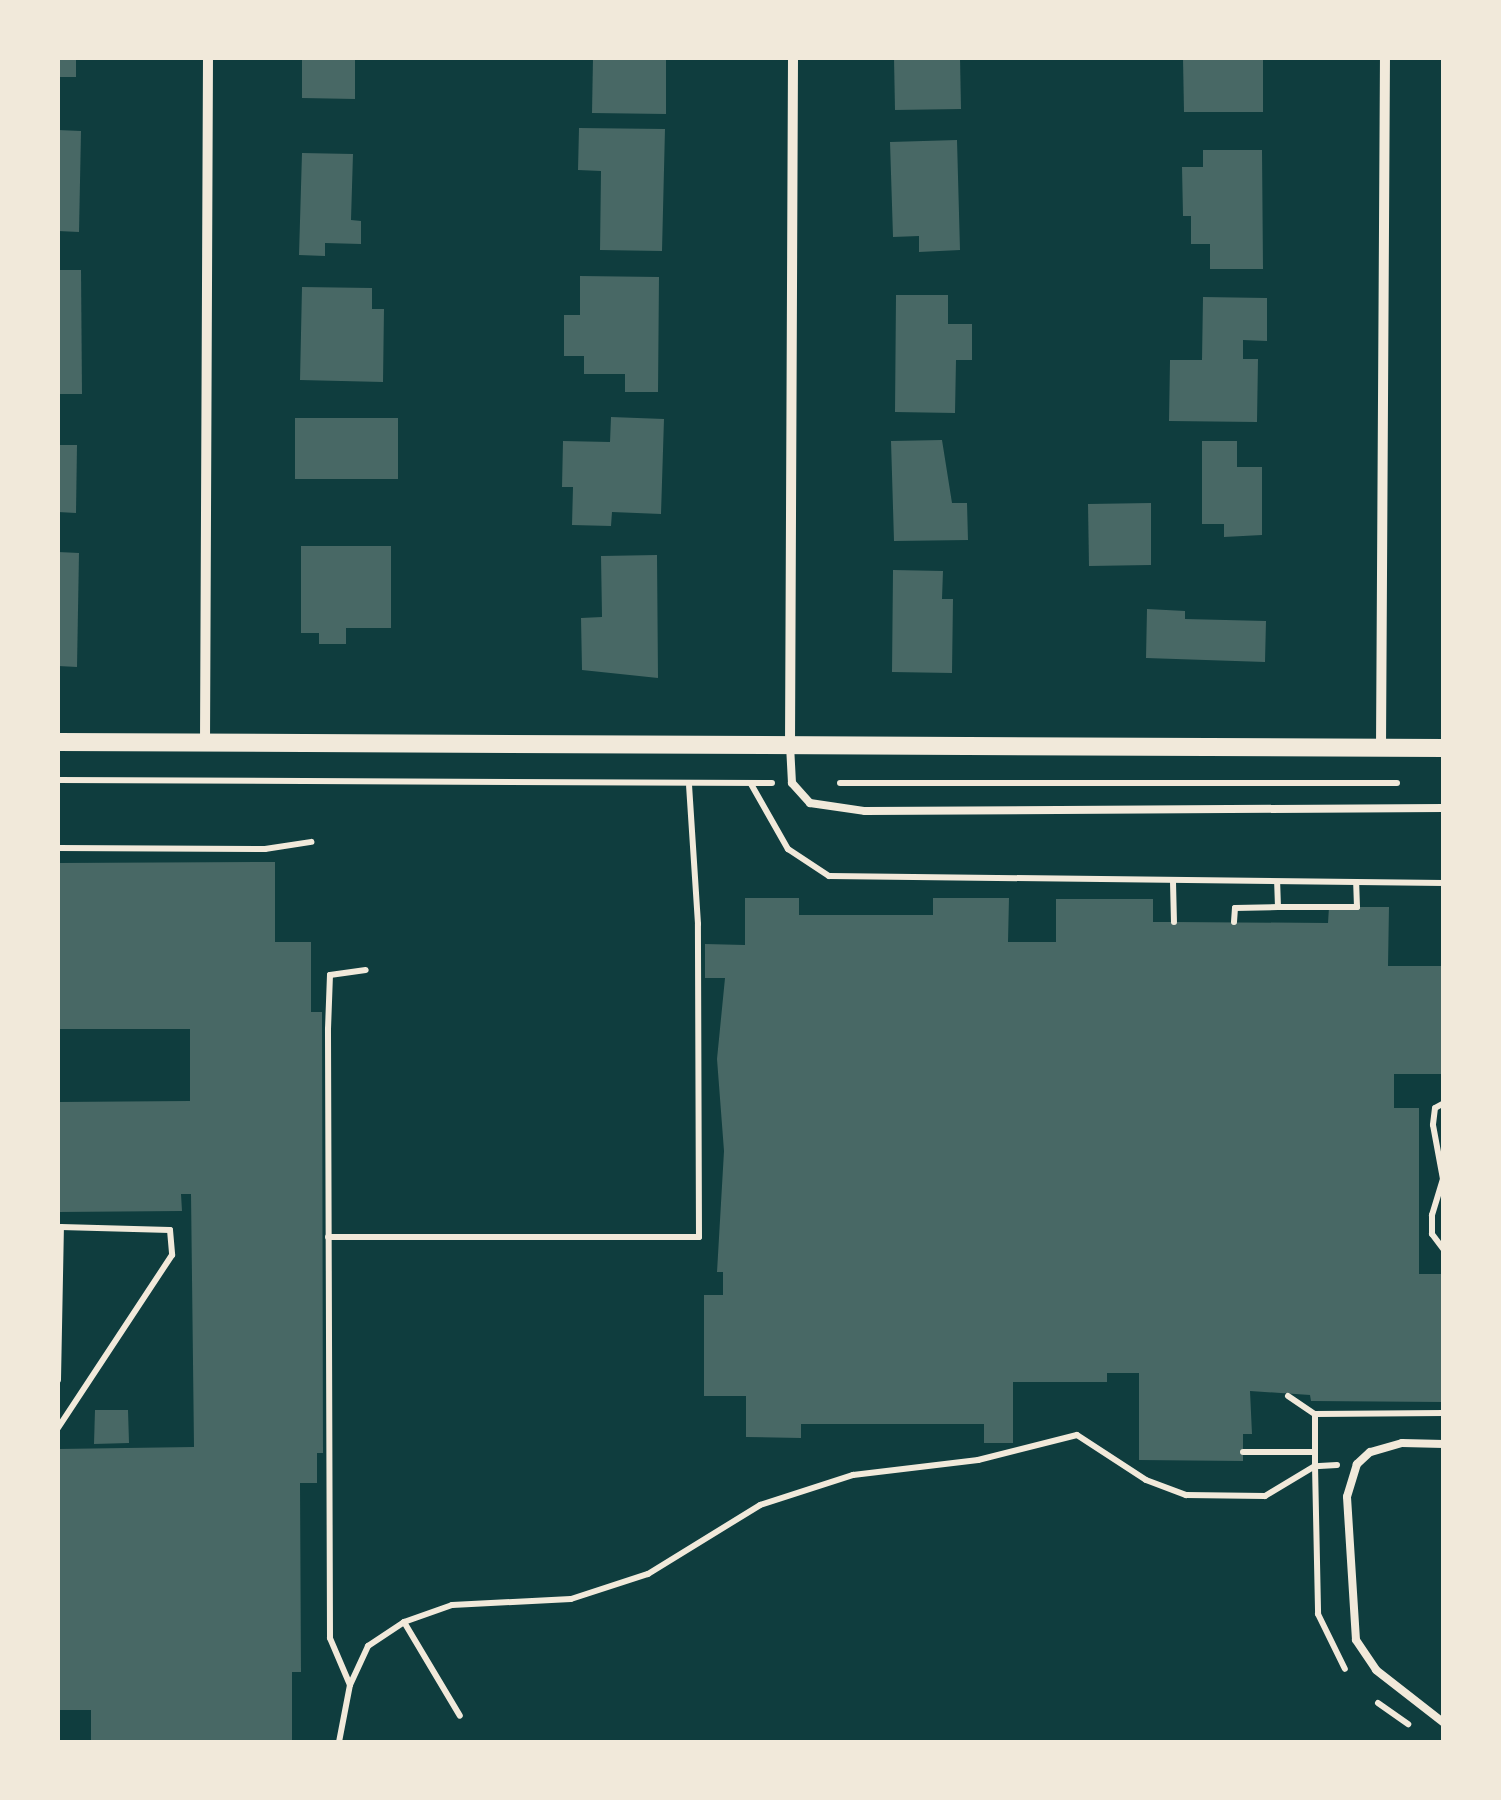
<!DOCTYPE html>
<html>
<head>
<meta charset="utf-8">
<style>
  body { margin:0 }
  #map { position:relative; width:1501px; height:1800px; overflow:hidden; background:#0f3d3e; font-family:"Golos Text",sans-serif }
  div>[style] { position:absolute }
  .building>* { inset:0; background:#486865 }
  .path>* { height:6px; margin:-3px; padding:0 3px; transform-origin:3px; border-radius:3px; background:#f1e9da }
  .service>* { height:8px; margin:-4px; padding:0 4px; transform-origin:4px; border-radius:4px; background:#f1e9da }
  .minor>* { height:10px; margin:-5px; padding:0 5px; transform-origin:5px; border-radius:5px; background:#f1e9da }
  .tertiary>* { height:18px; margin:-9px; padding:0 9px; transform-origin:9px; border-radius:9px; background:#f1e9da }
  span { translate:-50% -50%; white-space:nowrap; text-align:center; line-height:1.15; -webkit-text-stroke:8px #f1e9da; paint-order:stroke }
  .frame { position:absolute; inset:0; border:60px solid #f1e9da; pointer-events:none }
</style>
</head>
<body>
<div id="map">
  <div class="building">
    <i style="clip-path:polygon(58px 58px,76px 58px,76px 77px,58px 77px)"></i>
    <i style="clip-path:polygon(302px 58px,355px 58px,355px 99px,302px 98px)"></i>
    <i style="clip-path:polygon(593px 58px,666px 58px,666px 114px,592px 113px)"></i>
    <i style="clip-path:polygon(894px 58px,960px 58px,961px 109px,895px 110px)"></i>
    <i style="clip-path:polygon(1183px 58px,1263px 58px,1263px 112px,1184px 112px)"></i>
    <i style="clip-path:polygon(579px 128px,665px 129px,662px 251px,600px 250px,601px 171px,578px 170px)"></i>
    <i style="clip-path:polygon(58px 130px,81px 131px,79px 232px,58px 231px)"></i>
    <i style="clip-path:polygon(957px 140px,960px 250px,919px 252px,919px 236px,893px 237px,890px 142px)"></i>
    <i style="clip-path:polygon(1203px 150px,1262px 150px,1263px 269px,1210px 269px,1210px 244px,1191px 244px,1191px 216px,1183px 216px,1182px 167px,1203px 167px)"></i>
    <i style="clip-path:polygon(302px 153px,353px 154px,351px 220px,361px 221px,361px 244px,325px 243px,325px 256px,299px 255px)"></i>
    <i style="clip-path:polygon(58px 270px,81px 270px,82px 394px,58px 394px)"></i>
    <i style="clip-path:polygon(580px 276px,659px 277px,658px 392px,625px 392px,625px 374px,584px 374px,584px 356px,564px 356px,564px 315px,580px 315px)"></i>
    <i style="clip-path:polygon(302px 287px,372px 288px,372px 309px,384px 309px,383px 382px,300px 380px)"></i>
    <i style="clip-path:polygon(896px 295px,948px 295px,948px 324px,972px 324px,972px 360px,956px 360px,955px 413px,895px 412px)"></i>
    <i style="clip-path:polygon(1203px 297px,1267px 298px,1267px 341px,1243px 340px,1243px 359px,1258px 359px,1257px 422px,1169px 421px,1170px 360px,1202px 360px)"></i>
    <i style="clip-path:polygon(611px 417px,664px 419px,661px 514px,612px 512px,611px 526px,572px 525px,573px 487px,562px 487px,563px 441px,610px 442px)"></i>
    <i style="clip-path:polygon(295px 418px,398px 418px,398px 479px,295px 479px)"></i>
    <i style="clip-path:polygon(942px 440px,952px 503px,967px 503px,968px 540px,894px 541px,891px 441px)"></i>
    <i style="clip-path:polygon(1202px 441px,1237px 441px,1237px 467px,1262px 467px,1262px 535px,1224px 537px,1224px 524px,1202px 524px)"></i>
    <i style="clip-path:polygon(58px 445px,77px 445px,76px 513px,58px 512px)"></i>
    <i style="clip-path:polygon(1151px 503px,1151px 565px,1089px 566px,1088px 504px)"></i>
    <i style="clip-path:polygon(301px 546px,391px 546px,391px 628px,346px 628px,346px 644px,319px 644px,319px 633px,301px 633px)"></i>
    <i style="clip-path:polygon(58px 552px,79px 553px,77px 667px,58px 666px)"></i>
    <i style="clip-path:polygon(657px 555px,658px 678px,582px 670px,581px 618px,602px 617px,601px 556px)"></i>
    <i style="clip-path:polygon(893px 570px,943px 571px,942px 599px,953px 599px,952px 673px,892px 672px)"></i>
    <i style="clip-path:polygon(1147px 609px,1185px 611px,1185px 619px,1266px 621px,1265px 662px,1146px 658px)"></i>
    <i style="clip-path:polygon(275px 862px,275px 942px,311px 942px,311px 1012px,322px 1012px,323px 1453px,317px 1453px,317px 1483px,300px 1483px,301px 1672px,292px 1672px,292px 1742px,91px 1742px,91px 1710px,58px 1710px,58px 1449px,194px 1447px,191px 1194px,181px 1194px,182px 1211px,58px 1212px,58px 1102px,190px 1101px,190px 1029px,58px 1029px,58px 863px)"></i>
    <i style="clip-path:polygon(745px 898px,799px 898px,799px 915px,933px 915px,933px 898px,1009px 898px,1008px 942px,1056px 942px,1056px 899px,1153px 899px,1153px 922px,1174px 922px,1328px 923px,1329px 907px,1389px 907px,1388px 966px,1444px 966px,1444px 1074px,1394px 1074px,1394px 1108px,1419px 1108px,1419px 1274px,1444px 1274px,1444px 1402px,1311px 1401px,1310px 1395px,1250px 1391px,1252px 1434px,1243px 1434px,1243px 1461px,1139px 1460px,1139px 1373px,1107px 1373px,1107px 1382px,1013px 1382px,1013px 1443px,984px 1443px,984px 1424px,801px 1424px,801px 1438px,746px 1437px,746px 1396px,704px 1396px,704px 1295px,723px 1295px,723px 1272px,717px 1272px,724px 1151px,717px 1059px,725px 978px,705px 978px,705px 944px,745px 945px)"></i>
    <i style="clip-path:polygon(95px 1410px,128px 1410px,129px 1443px,94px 1444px)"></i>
  </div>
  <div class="path">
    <i style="left:58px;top:780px;width:714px;rotate:0.24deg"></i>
    <i style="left:840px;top:783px;width:557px"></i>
    <i style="left:751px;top:784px;width:75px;rotate:60.4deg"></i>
    <i style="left:788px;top:849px;width:49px;rotate:33.4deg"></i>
    <i style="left:829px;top:876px;width:615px;rotate:0.65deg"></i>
    <i style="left:58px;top:848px;width:207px;rotate:0.3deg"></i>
    <i style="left:265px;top:849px;width:47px;rotate:-8.7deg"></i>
    <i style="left:1173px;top:882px;width:40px;rotate:88.6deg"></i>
    <i style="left:1278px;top:907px;width:79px"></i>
    <i style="left:1357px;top:907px;width:25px;rotate:-92deg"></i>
    <i style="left:1234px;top:922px;width:14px;rotate:-86deg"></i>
    <i style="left:1235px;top:908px;width:43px;rotate:-1.3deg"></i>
    <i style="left:1278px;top:907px;width:25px;rotate:-92deg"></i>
    <i style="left:1444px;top:1103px;width:10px;rotate:151deg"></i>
    <i style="left:1435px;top:1108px;width:17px;rotate:97deg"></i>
    <i style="left:1433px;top:1125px;width:55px;rotate:79.5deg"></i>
    <i style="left:1443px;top:1179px;width:38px;rotate:107deg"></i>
    <i style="left:1432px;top:1215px;width:19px;rotate:90deg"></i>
    <i style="left:1432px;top:1234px;width:20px;rotate:53deg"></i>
    <i style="left:328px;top:1237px;width:371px"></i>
    <i style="left:699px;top:1237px;width:313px;rotate:-90.2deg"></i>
    <i style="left:698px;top:924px;width:138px;rotate:-93.7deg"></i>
    <i style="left:58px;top:1380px;width:153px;rotate:-88.9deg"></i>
    <i style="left:61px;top:1227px;width:109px;rotate:1.6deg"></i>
    <i style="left:170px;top:1230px;width:25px;rotate:85deg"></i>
    <i style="left:172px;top:1255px;width:207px;rotate:123.4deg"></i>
    <i style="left:1288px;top:1396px;width:32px;rotate:34deg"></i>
    <i style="left:1243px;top:1452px;width:72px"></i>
    <i style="left:1337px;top:1465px;width:22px;rotate:177deg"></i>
    <i style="left:1315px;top:1466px;width:148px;rotate:88.8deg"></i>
    <i style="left:1318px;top:1614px;width:61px;rotate:63.9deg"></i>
    <i style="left:404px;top:1622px;width:109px;rotate:59.2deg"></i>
    <i style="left:350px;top:1685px;width:51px;rotate:-113.1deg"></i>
    <i style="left:330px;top:1638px;width:609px;rotate:-90.19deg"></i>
    <i style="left:328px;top:1029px;width:54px;rotate:-87.9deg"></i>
    <i style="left:330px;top:975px;width:36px;rotate:-8deg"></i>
    <i style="left:1378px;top:1703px;width:37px;rotate:35deg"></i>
    <i style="left:339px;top:1742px;width:58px;rotate:-79.1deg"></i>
    <i style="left:350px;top:1685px;width:43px;rotate:-65.2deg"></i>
    <i style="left:368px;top:1646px;width:43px;rotate:-33.7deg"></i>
    <i style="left:404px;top:1622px;width:51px;rotate:-19.5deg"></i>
    <i style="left:452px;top:1605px;width:119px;rotate:-2.9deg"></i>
    <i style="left:571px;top:1599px;width:81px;rotate:-18deg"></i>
    <i style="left:648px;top:1574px;width:132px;rotate:-31.6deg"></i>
    <i style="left:760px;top:1505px;width:98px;rotate:-17.9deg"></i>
    <i style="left:853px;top:1475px;width:126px;rotate:-6.8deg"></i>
    <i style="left:978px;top:1460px;width:102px;rotate:-14.2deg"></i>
    <i style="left:1077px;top:1435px;width:82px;rotate:33.1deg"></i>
    <i style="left:1146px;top:1480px;width:43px;rotate:20.6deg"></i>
    <i style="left:1186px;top:1495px;width:79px;rotate:0.7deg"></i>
    <i style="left:1265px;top:1496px;width:58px;rotate:-31deg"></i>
    <i style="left:1315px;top:1466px;width:52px;rotate:-90deg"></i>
    <i style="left:1315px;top:1414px;width:129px;rotate:-0.4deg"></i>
  </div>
  <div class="service">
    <i style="left:790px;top:745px;width:38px;rotate:87deg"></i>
    <i style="left:792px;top:783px;width:27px;rotate:48deg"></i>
    <i style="left:810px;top:803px;width:56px;rotate:8.3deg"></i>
    <i style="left:865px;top:811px;width:579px;rotate:-0.3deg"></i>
    <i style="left:1444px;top:1444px;width:42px;rotate:-178.6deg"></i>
    <i style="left:1402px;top:1443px;width:33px;rotate:164deg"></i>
    <i style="left:1370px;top:1452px;width:18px;rotate:137deg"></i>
    <i style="left:1357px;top:1464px;width:34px;rotate:107deg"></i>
    <i style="left:1347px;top:1497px;width:143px;rotate:86.4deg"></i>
    <i style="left:1356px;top:1640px;width:36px;rotate:56deg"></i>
    <i style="left:1376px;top:1670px;width:86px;rotate:37.9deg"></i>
  </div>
  <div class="minor">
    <i style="left:205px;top:743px;width:685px;rotate:-89.75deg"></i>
    <i style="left:790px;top:745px;width:687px;rotate:-89.75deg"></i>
    <i style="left:1381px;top:748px;width:690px;rotate:-89.67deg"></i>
  </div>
  <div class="tertiary">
    <i style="left:58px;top:742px;width:1386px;rotate:0.25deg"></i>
  </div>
  <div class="frame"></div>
</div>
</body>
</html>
